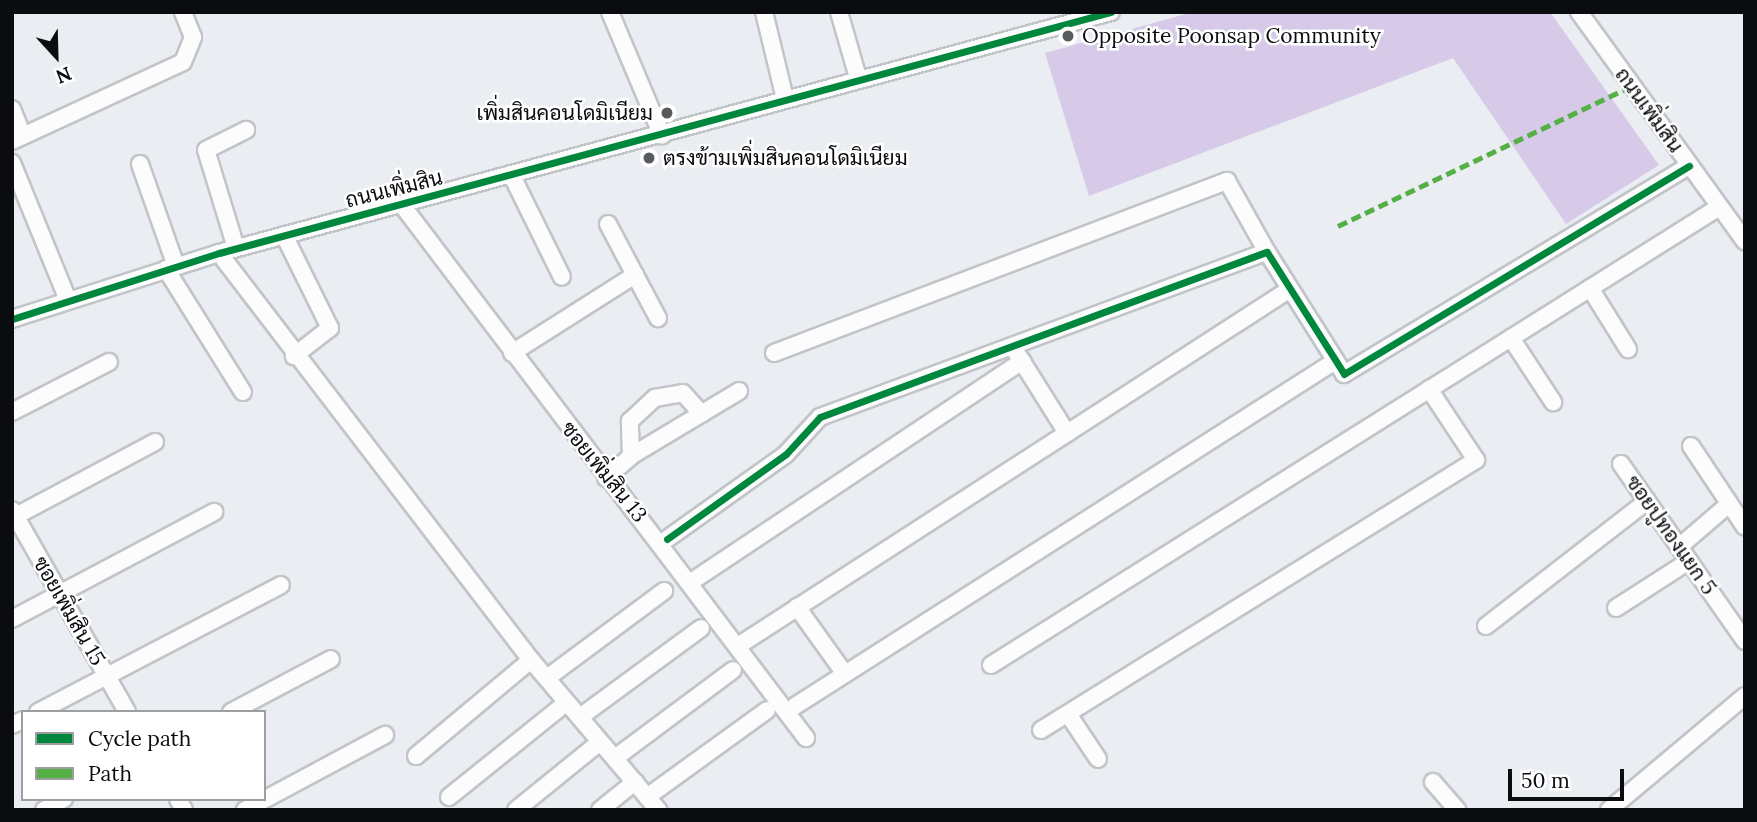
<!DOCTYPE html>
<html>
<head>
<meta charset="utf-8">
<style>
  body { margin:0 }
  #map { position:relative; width:1757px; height:822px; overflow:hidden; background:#eaedf2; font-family:Lora,Sarabun,serif }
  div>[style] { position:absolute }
  .green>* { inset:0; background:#d6cae8 }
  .roads { filter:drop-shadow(2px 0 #c2c4c8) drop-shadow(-2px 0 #c2c4c8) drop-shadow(0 2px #c2c4c8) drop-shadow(0 -2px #c2c4c8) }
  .minor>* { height:16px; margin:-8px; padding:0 8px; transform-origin:8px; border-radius:8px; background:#fcfcfd }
  .quiet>* { height:5px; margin-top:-2.5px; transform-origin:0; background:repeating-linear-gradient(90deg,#54b044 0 10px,transparent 0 15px) }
  .cycleway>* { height:7px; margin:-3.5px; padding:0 3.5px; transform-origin:3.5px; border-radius:3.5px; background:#00873e }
  .dots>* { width:19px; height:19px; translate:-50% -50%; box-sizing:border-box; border:4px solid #fff; border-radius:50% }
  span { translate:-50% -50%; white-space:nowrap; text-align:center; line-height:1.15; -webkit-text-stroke:5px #fff; paint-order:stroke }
  .poi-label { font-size:21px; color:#0a0c0f }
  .left { translate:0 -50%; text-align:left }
  .right { translate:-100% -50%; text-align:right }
  .street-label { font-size:21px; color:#0a0c0f }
  .frame { position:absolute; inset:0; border:14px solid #0a0c0f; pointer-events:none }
  .legend { position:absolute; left:21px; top:710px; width:245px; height:91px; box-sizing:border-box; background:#fff; border:2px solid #9d9e9f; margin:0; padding:9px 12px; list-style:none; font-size:21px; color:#0a0c0f }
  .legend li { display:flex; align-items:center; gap:14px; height:35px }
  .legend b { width:35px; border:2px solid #9d9e9f }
  .north { position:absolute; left:21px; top:21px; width:70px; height:70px; -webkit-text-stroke:5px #fff; paint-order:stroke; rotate:158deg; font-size:19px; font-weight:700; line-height:28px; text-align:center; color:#0a0c0f }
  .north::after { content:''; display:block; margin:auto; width:24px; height:32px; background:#0a0c0f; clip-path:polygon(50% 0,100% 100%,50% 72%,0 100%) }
  .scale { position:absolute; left:1508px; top:769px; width:116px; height:32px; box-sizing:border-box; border:4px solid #0a0c0f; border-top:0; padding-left:9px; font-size:21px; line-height:24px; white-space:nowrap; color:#0a0c0f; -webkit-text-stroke:5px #fff; paint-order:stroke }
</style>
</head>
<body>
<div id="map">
  <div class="green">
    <i style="clip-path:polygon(1193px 12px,1550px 12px,1659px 165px,1566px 224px,1453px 58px,1089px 196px,1045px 53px)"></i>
  </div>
  <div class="roads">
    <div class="minor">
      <i style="left:610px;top:12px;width:134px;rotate:67.2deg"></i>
      <i style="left:764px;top:12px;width:89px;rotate:76.4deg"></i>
      <i style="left:839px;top:12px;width:69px;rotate:73.9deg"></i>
      <i style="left:1579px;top:12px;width:283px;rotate:54.1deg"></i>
      <i style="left:12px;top:109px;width:29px;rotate:68deg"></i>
      <i style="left:12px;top:141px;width:188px;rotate:-24.8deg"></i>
      <i style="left:183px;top:62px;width:27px;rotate:-68deg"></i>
      <i style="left:193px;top:37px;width:27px;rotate:-112deg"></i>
      <i style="left:12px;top:163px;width:146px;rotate:67.8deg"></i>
      <i style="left:140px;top:164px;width:108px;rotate:70.6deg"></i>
      <i style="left:513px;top:178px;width:110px;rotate:63.7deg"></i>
      <i style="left:402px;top:205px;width:669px;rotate:52.84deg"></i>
      <i style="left:608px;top:224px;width:58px;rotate:62.1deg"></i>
      <i style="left:284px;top:235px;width:104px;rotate:63.7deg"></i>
      <i style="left:330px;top:328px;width:46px;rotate:142.1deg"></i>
      <i style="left:236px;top:248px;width:102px;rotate:-107deg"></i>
      <i style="left:206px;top:150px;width:45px;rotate:-26.6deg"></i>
      <i style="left:219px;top:253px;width:513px;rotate:52.53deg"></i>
      <i style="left:531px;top:660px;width:197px;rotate:49.7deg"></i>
      <i style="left:166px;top:269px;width:145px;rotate:58deg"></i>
      <i style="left:1590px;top:288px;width:72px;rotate:58.1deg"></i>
      <i style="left:12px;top:319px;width:217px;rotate:-17.7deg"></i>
      <i style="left:219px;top:253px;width:924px;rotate:-15.12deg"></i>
      <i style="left:1511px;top:338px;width:77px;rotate:56.7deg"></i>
      <i style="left:1016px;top:352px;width:96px;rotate:57.8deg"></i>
      <i style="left:512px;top:353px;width:146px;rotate:-32.4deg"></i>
      <i style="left:635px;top:275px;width:49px;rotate:61.9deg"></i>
      <i style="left:774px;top:353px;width:485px;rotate:-20.8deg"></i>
      <i style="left:1227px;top:181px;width:81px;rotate:60.6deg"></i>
      <i style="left:12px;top:412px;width:109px;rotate:-27.3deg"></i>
      <i style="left:1691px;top:446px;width:97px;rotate:56.3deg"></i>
      <i style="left:631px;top:456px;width:35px;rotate:-92deg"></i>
      <i style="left:630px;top:421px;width:34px;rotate:-43deg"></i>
      <i style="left:655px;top:398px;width:28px;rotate:-10deg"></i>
      <i style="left:683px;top:393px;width:28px;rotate:48deg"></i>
      <i style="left:1621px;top:464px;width:216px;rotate:55deg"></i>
      <i style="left:606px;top:478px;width:33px;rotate:-41deg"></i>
      <i style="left:631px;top:456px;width:126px;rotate:-31deg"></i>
      <i style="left:12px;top:510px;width:232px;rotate:60.3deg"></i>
      <i style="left:12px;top:518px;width:162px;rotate:-28deg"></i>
      <i style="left:667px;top:539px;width:146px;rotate:-35.5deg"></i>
      <i style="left:786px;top:454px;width:50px;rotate:-47.4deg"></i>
      <i style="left:820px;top:417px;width:476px;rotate:-20.3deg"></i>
      <i style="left:1267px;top:252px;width:144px;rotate:57.7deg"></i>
      <i style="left:1344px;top:374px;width:403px;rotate:-31.1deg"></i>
      <i style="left:1679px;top:547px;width:66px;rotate:-40.7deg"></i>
      <i style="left:697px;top:578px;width:391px;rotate:-33.7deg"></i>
      <i style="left:797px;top:607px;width:82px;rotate:54.4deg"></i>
      <i style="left:1616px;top:608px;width:87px;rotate:-32.8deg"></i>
      <i style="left:12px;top:619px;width:229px;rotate:-27.9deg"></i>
      <i style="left:1486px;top:626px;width:204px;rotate:-37.8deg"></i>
      <i style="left:744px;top:642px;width:650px;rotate:-32.88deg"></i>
      <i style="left:991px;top:665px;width:860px;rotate:-32.17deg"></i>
      <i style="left:547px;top:678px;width:146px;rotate:-36.6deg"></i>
      <i style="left:795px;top:706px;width:641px;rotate:-32.57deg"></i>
      <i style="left:38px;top:712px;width:274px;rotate:-27.6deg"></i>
      <i style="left:231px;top:712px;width:113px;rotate:-27.9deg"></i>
      <i style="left:1068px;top:714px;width:54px;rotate:56.3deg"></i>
      <i style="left:580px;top:717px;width:150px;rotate:-36.3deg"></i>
      <i style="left:12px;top:725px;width:12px;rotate:-24deg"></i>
      <i style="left:1041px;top:730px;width:512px;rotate:-31.83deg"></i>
      <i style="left:1476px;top:460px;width:85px;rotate:-123.5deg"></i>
      <i style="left:416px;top:756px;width:150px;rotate:-39.9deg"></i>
      <i style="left:615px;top:758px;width:147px;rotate:-36.7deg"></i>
      <i style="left:1433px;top:782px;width:37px;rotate:49deg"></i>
      <i style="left:449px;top:797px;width:151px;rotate:-38.8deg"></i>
      <i style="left:647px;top:797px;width:148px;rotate:-35.9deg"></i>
      <i style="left:178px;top:799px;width:13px;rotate:61deg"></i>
      <i style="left:44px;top:810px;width:23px;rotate:-29deg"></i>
      <i style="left:245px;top:810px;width:159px;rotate:-28.2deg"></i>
      <i style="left:516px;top:810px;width:108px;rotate:-39deg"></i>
      <i style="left:600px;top:810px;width:45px;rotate:-38.7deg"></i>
      <i style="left:1609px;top:810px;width:177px;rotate:-40deg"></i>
    </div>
  </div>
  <div class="quiet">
    <i style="left:1338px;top:226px;width:326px;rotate:-25.5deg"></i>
  </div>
  <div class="cycleway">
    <i style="left:12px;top:319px;width:217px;rotate:-17.7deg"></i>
    <i style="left:219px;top:253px;width:924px;rotate:-15.12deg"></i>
    <i style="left:667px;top:539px;width:146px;rotate:-35.5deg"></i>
    <i style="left:786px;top:454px;width:50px;rotate:-47.4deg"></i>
    <i style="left:820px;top:417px;width:476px;rotate:-20.3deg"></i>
    <i style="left:1267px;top:252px;width:144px;rotate:57.7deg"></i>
    <i style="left:1344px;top:374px;width:403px;rotate:-31.1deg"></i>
  </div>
  <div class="dots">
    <i style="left:1068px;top:36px;background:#585b5e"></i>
    <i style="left:667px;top:113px;background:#585b5e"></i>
    <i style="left:649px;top:158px;background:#585b5e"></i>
  </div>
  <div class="poi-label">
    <span class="left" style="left:1082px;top:36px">Opposite Poonsap Community</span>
    <span class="right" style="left:653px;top:113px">เพิ่มสินคอนโดมิเนียม</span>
    <span class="left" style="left:663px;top:158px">ตรงข้ามเพิ่มสินคอนโดมิเนียม</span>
  </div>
  <div class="street-label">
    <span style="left:1649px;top:110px;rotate:54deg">ถนนเพิ่มสิน</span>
    <span style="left:394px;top:189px;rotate:-14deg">ถนนเพิ่มสิน</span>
    <span style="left:604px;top:472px;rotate:51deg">ซอยเพิ่มสิน 13</span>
    <span style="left:1671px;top:535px;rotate:55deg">ซอยปูทองแยก 5</span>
    <span style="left:69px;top:611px;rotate:60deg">ซอยเพิ่มสิน 15</span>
  </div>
  <div class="frame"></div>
  <ul class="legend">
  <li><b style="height:9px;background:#00873e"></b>Cycle path</li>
  <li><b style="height:9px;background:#54b044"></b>Path</li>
  </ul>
  <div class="north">N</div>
  <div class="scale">50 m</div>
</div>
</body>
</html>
